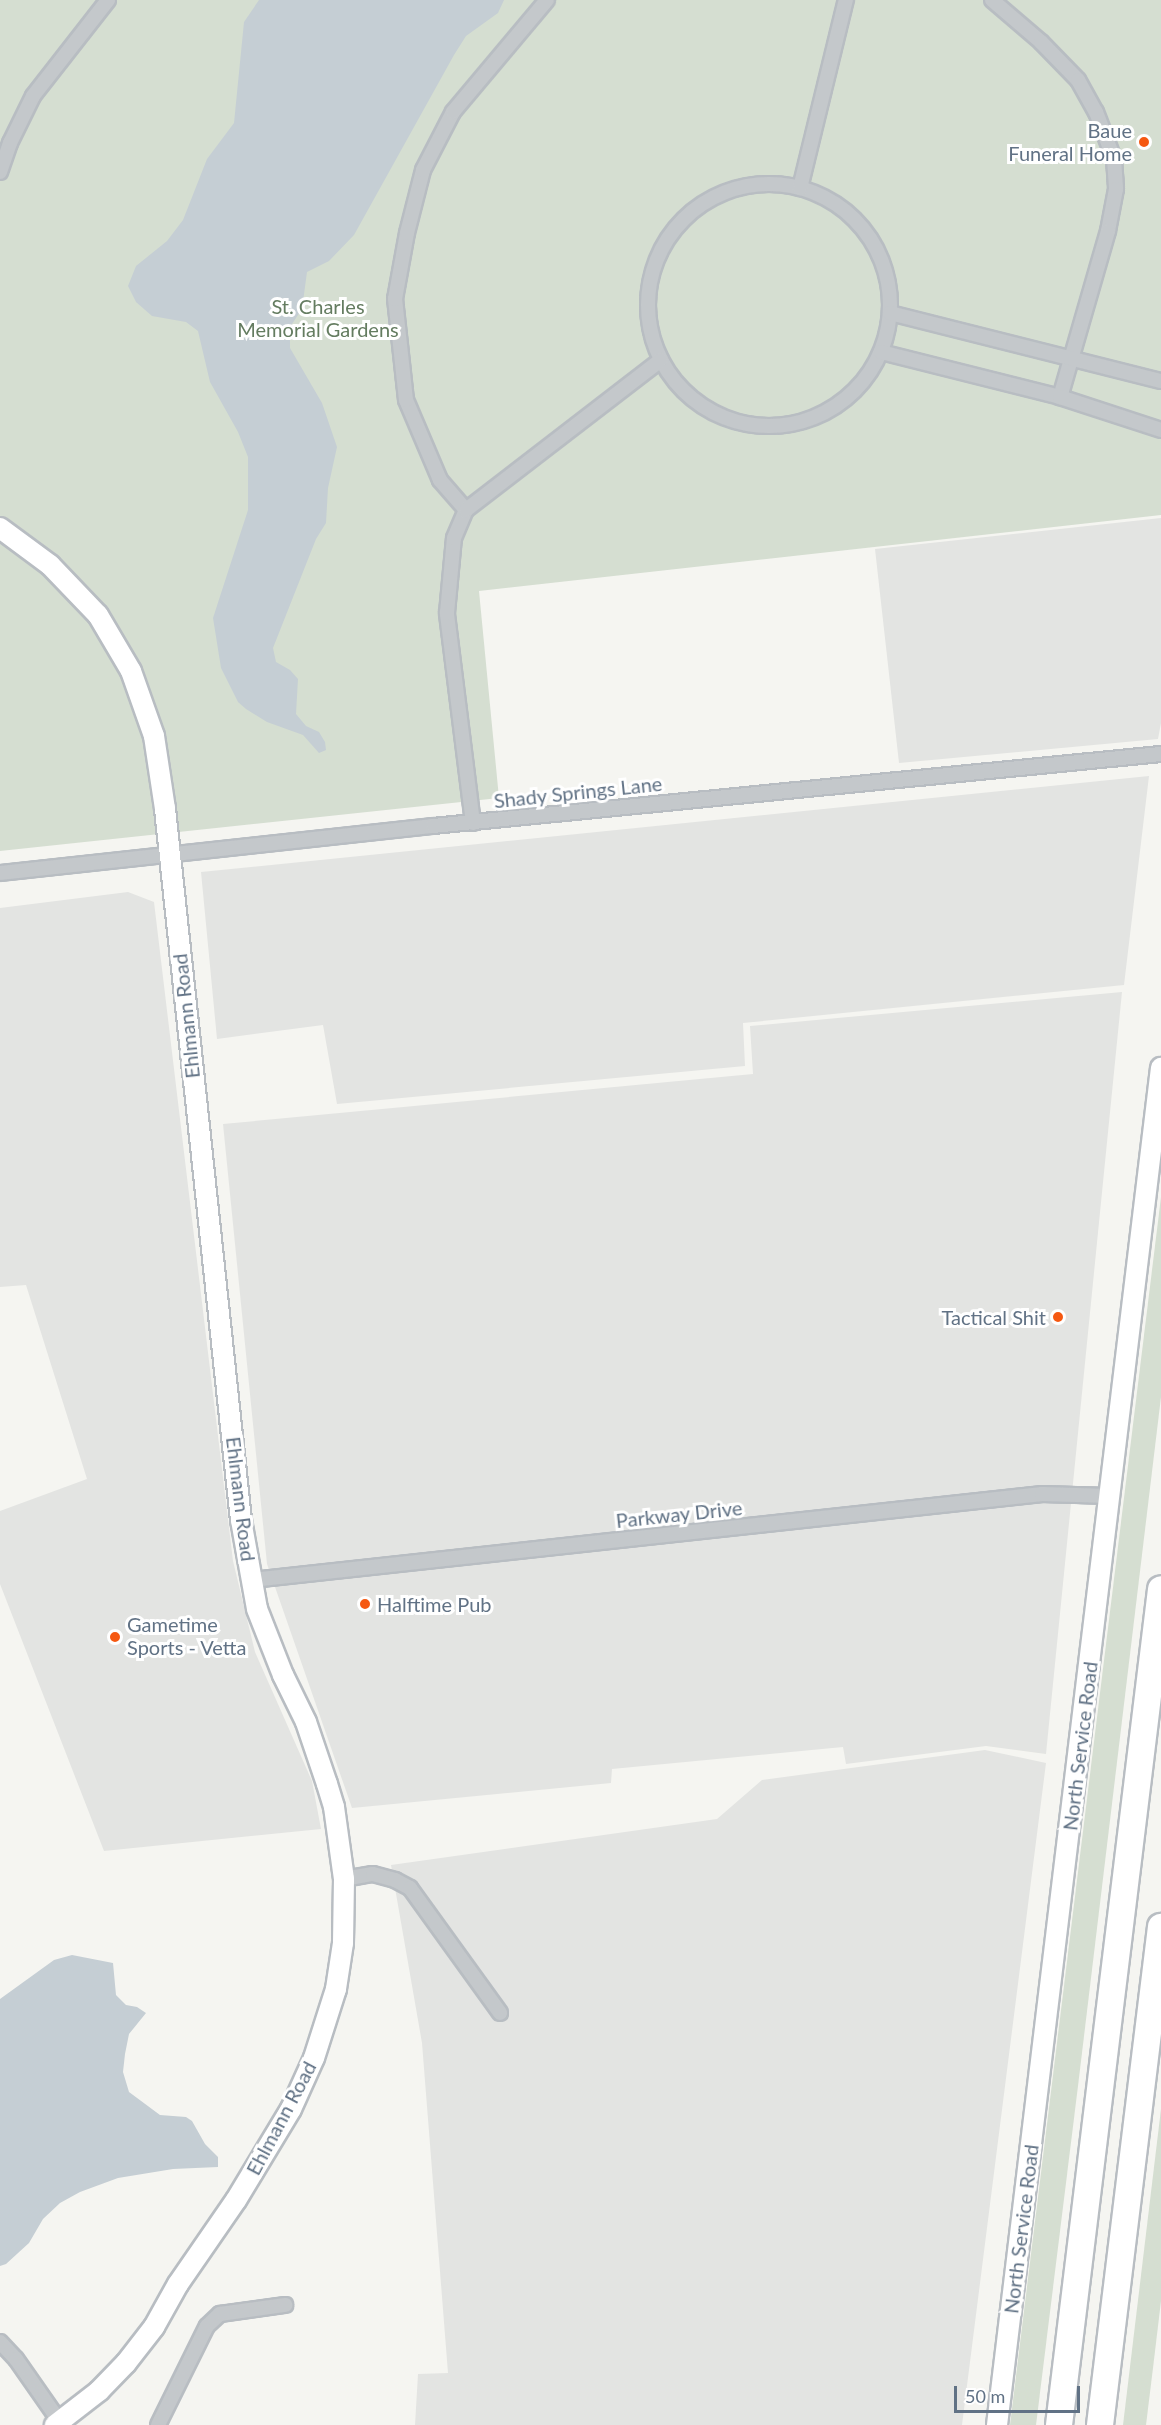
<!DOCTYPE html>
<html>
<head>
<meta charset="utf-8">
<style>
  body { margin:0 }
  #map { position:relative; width:1161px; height:2425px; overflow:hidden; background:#f5f5f1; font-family:Lato,sans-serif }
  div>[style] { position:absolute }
  .built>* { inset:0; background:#e3e4e2 }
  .green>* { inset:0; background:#d5ded1 }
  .water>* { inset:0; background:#c5ced4 }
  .roads { filter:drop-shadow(2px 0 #b8bdc2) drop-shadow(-2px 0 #b8bdc2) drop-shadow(0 2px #b8bdc2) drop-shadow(0 -2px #b8bdc2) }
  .street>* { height:14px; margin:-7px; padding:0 7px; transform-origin:7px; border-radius:7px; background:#c4c8cb }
  .street>.ring { margin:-7px; padding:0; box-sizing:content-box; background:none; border:14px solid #c4c8cb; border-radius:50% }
  .secondary>* { height:20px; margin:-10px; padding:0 10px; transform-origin:10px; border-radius:10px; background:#fff }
  .highway>* { height:26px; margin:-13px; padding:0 13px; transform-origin:13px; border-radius:13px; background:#fff }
  .dots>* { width:16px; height:16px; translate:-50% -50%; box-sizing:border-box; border:3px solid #fff; border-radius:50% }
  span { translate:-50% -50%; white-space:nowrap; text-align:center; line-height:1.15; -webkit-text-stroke:6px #fff; paint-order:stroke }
  .poi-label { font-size:20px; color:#617285 }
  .right { translate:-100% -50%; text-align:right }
  .left { translate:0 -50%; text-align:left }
  .park-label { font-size:20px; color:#647c60 }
  .street-label { font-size:20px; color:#617285 }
  .scale { position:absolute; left:954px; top:2386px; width:126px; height:27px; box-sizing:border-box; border:3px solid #617285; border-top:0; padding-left:8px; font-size:18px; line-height:21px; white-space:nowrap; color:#617285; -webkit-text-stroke:4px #fff; paint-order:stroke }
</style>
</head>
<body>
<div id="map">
  <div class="built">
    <i style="clip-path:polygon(1161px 518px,1161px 723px,1158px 739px,899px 763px,875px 549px)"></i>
    <i style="clip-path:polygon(1149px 776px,1124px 985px,743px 1023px,745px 1066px,337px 1104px,323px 1025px,217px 1039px,201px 872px)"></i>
    <i style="clip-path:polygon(128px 892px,154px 902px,233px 1561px,255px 1652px,312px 1781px,321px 1829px,104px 1851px,0 1584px,0 1511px,87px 1479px,26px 1285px,0 1287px,0 908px)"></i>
    <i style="clip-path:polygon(1122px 992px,1046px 1754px,986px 1746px,846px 1764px,843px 1747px,612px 1769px,611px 1783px,352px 1808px,267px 1564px,223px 1124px,753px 1074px,750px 1026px)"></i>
    <i style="clip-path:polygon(985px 1750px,1046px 1763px,962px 2425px,415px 2425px,418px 2374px,448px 2373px,422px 2043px,391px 1865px,717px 1819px,762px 1780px)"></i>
  </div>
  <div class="green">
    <i style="clip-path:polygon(0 0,1161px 0,1161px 515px,479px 591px,499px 798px,0 851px)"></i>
    <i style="clip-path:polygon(1161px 1197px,1161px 1397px,1078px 2086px,1036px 2425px,1010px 2425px)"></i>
    <i style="clip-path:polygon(1161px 2109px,1161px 2301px,1153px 2368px,1146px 2425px,1123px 2425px)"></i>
  </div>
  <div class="water">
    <i style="clip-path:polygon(259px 0,504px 0,498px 13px,466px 36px,454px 55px,354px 235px,329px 261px,307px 272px,302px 309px,290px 327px,290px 348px,322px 403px,337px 447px,328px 488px,326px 523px,316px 539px,273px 648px,276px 662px,290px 670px,298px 679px,296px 714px,306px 726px,319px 732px,325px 742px,326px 750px,319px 753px,303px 735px,267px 722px,246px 709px,238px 702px,221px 668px,213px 618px,248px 510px,248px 457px,238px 432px,210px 382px,198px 331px,186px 322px,152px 316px,136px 302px,128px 286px,136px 266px,167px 241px,183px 220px,207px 159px,234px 123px,244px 22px)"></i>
    <i style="clip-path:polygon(72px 1955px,113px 1963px,116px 1995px,126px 2005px,137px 2007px,146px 2013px,129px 2034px,125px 2054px,123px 2072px,129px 2092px,160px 2115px,186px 2117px,192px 2121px,205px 2144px,218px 2157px,218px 2167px,173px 2169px,118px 2178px,80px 2192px,60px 2203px,43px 2219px,29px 2243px,6px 2264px,0 2266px,0 1999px,54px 1960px)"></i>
  </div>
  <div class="roads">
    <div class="street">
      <i style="left:992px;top:0;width:65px;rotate:40.6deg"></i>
      <i style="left:1041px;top:42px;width:53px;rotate:45.8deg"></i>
      <i style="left:1078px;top:80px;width:37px;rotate:61deg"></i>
      <i style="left:1096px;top:112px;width:50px;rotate:69deg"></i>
      <i style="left:1114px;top:159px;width:30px;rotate:86deg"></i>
      <i style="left:1116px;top:189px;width:43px;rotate:100.8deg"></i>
      <i style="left:1108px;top:231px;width:173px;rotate:106.1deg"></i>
      <i style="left:0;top:172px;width:31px;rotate:-71deg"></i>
      <i style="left:10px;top:143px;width:52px;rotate:-63.9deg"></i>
      <i style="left:33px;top:96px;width:122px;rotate:-52deg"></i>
      <i class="ring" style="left:648px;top:184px;width:228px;height:228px"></i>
      <i style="left:800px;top:188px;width:194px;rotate:-76.3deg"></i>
      <i style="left:890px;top:313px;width:279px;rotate:14.1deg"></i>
      <i style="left:881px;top:352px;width:185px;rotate:14.1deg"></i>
      <i style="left:1060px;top:397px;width:106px;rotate:18.1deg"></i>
      <i style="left:466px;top:510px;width:40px;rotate:-131deg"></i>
      <i style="left:440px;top:480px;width:87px;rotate:-113deg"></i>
      <i style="left:406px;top:400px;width:102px;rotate:-96.2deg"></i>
      <i style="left:395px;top:299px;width:67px;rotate:-79.7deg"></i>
      <i style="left:407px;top:233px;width:65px;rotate:-75.7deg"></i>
      <i style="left:423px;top:170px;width:65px;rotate:-62.7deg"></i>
      <i style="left:453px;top:112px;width:146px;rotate:-50deg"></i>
      <i style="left:473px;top:823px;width:212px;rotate:-97.1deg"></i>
      <i style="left:447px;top:613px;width:75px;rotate:-84.7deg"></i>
      <i style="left:454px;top:538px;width:30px;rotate:-67deg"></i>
      <i style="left:466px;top:510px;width:246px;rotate:-37.6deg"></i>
      <i style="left:0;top:873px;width:436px;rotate:-6.2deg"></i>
      <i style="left:433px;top:826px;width:732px;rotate:-5.65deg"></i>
      <i style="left:252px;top:1580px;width:795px;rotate:-6.21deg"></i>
      <i style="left:1042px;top:1494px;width:68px;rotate:1.7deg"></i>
      <i style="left:344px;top:1879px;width:29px;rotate:-10deg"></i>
      <i style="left:373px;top:1874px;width:23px;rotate:15deg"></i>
      <i style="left:395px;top:1880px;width:17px;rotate:28deg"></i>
      <i style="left:410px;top:1888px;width:154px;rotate:54.2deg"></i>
      <i style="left:0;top:2342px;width:23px;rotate:47deg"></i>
      <i style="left:16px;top:2359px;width:80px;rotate:55.1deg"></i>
      <i style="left:158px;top:2425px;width:110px;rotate:-63.7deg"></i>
      <i style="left:207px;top:2326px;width:18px;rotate:-43deg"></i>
      <i style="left:220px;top:2314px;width:66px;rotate:-7.9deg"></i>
    </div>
    <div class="secondary">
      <i style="left:0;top:528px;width:62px;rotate:36.5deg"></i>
      <i style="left:50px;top:565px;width:69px;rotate:46.2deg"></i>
      <i style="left:98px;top:615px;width:65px;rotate:59.5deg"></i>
      <i style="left:131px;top:671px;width:69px;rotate:70.5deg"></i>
      <i style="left:154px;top:736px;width:74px;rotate:81.4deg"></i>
      <i style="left:165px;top:809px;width:715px;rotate:83.9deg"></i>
      <i style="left:241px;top:1520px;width:90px;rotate:79.8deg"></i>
      <i style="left:257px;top:1609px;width:71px;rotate:68.5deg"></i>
      <i style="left:283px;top:1675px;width:52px;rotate:63.9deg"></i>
      <i style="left:306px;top:1722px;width:65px;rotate:71.3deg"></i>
      <i style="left:327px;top:1784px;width:24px;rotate:73deg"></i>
      <i style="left:334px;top:1807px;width:73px;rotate:82.1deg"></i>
      <i style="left:344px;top:1879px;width:64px;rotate:90.9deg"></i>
      <i style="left:343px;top:1943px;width:47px;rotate:98.7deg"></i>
      <i style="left:336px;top:1989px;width:72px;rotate:107.7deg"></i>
      <i style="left:314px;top:2058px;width:56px;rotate:114.3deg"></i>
      <i style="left:291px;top:2109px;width:106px;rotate:121.1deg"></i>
      <i style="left:236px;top:2200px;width:102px;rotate:124.6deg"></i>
      <i style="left:178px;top:2284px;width:49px;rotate:119.2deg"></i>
      <i style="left:154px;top:2327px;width:46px;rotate:127.9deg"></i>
      <i style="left:126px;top:2363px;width:39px;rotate:134deg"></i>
      <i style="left:99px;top:2391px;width:56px;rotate:142.3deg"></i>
      <i style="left:997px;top:2425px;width:1367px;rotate:-83.11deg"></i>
    </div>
    <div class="highway">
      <i style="left:1059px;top:2425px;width:842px;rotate:-83.04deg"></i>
      <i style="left:1100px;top:2425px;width:502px;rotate:-83.02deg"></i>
    </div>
  </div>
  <div class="dots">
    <i style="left:1144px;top:142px;background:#f55811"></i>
    <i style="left:1058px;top:1317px;background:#f55811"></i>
    <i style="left:365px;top:1604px;background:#f55811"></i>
    <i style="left:115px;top:1637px;background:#f55811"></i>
  </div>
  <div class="poi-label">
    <span class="right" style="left:1132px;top:142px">Baue<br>Funeral Home</span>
    <span class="right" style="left:1046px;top:1317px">Tactical Shit</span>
    <span class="left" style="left:377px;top:1604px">Halftime Pub</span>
    <span class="left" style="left:127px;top:1636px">Gametime<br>Sports - Vetta</span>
  </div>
  <div class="park-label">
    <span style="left:318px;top:318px">St. Charles<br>Memorial Gardens</span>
  </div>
  <div class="street-label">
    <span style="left:578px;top:792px;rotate:-6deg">Shady Springs Lane</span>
    <span style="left:186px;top:1016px;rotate:-96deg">Ehlmann Road</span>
    <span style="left:241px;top:1499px;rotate:83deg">Ehlmann Road</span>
    <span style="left:679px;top:1514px;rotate:-6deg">Parkway Drive</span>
    <span style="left:1080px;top:1746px;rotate:-83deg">North Service Road</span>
    <span style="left:281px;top:2118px;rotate:-62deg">Ehlmann Road</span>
    <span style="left:1021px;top:2229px;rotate:-83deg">North Service Road</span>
  </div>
  <div class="scale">50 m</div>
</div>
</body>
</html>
